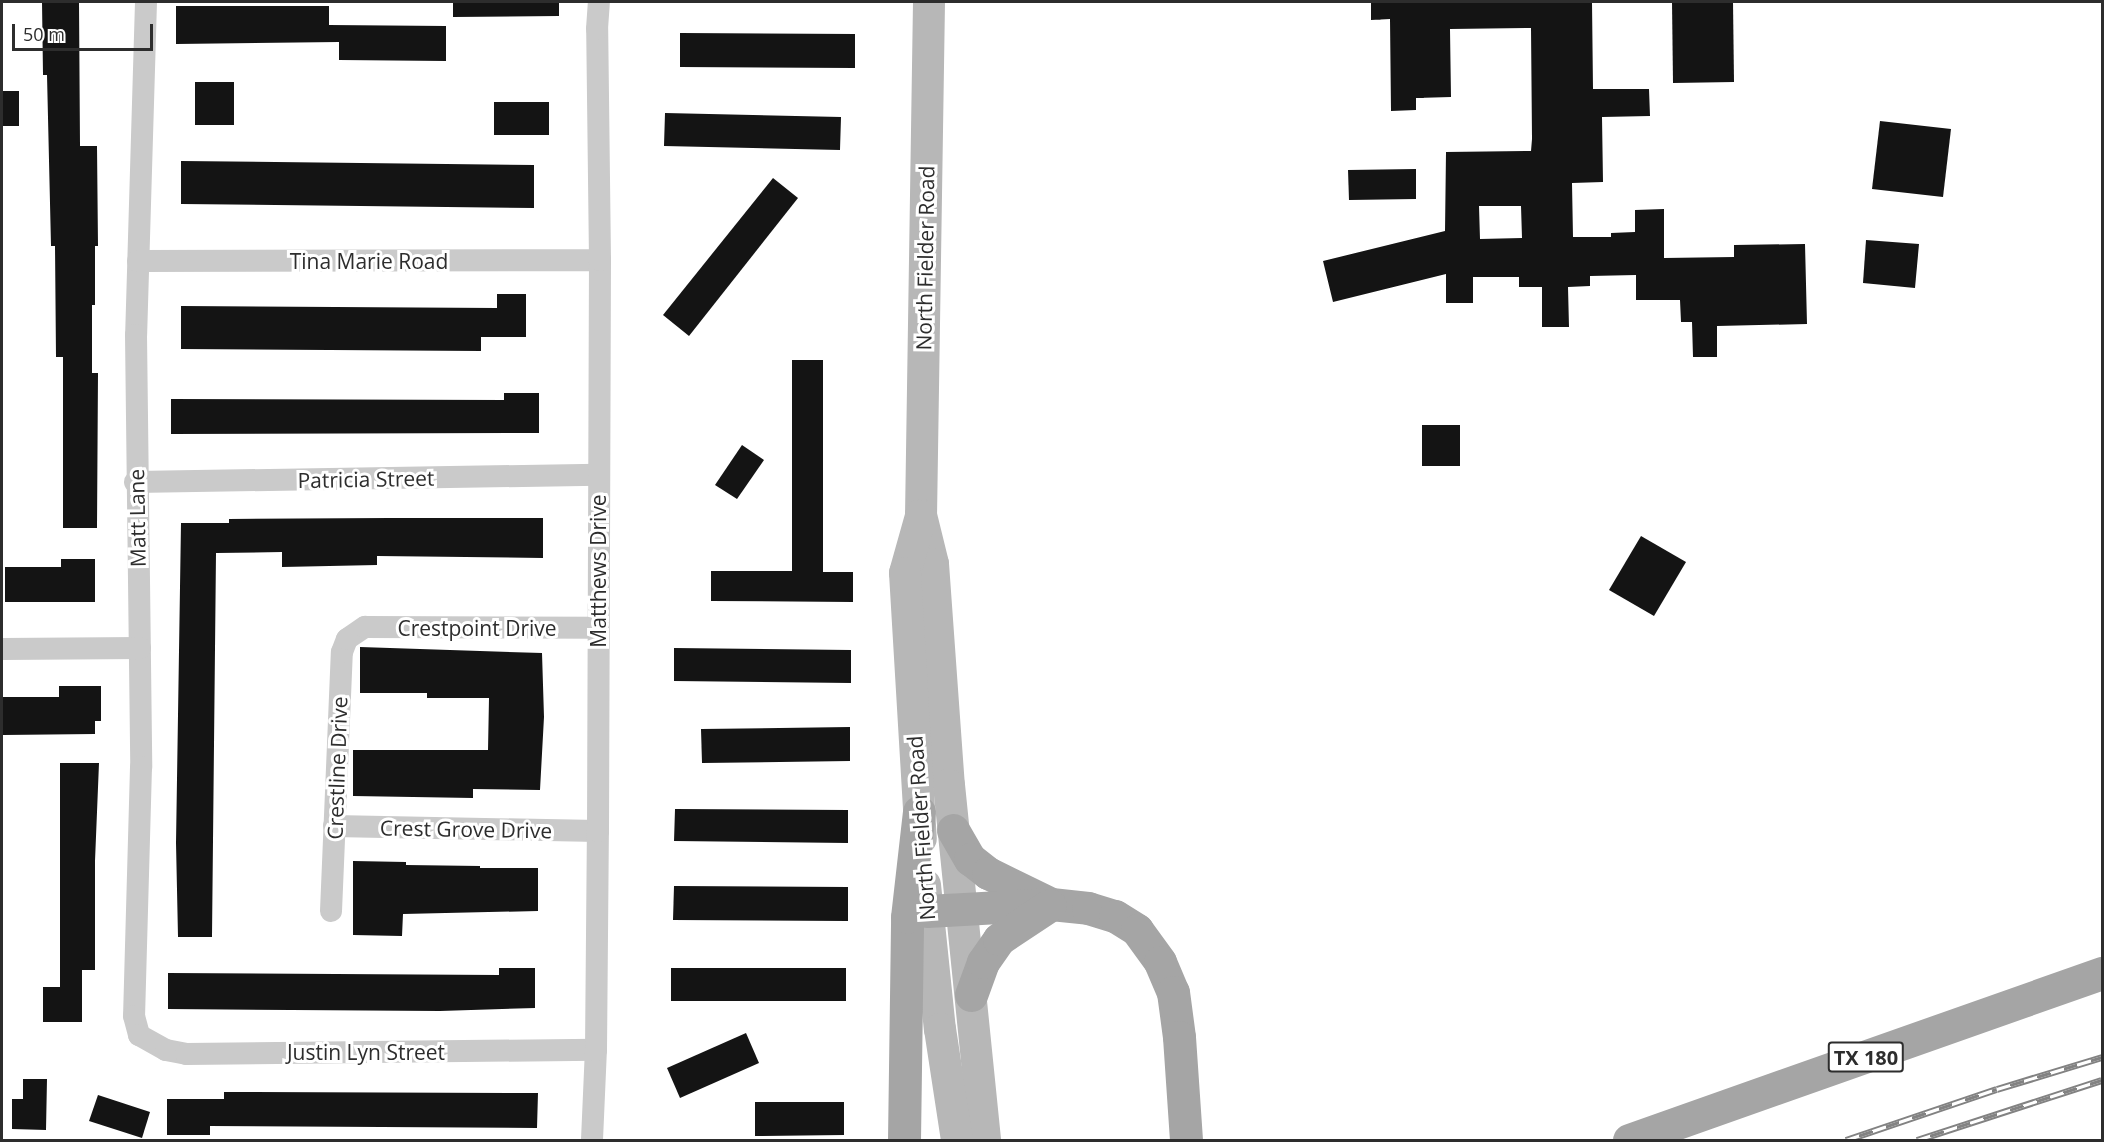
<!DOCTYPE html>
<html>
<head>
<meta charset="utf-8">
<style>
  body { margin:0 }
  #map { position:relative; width:2104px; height:1142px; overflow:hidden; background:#fff; font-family:"Open Sans",sans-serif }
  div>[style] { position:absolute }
  .building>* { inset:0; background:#141414 }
  .street>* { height:22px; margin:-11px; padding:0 11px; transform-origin:11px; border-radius:11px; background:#cacaca }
  .secondary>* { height:32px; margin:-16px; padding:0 16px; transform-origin:16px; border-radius:16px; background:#b7b7b7 }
  .primary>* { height:33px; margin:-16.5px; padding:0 16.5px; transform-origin:16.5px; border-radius:16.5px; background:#a5a5a5 }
  .rail>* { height:7px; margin-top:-3.5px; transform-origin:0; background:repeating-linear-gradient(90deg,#fff 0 14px,#828282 0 28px); box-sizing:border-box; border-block:2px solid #828282 }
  span { translate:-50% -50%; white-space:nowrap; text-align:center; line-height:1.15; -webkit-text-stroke:6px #fff; paint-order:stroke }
  .shield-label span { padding:2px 4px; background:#fff; border:2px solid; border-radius:4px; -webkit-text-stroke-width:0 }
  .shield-label { font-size:20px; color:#2d2d2d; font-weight:700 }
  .street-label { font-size:21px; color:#2d2d2d }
  .frame { position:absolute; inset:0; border:3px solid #2d2d2d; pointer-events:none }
  .scale { position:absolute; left:12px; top:24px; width:141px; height:27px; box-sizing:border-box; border:3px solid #2d2d2d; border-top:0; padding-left:8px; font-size:18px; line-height:21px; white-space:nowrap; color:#2d2d2d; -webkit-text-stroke:4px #fff; paint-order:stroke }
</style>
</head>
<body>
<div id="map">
  <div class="building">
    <i style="clip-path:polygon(42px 2px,79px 2px,80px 146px,97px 146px,98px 246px,95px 246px,95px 305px,92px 305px,92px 373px,98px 373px,97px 528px,63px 528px,63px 357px,56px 357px,55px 246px,51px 246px,47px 75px,43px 75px)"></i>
    <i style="clip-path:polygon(453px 2px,559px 2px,559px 16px,453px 17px)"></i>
    <i style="clip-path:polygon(evenodd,1371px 2px,1592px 2px,1593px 89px,1649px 89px,1650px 116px,1602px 117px,1603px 182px,1572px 183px,1573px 237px,1611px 237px,1611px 233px,1635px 232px,1635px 210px,1664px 209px,1664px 258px,1734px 257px,1734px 245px,1805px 244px,1807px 324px,1717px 326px,1717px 357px,1693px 357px,1692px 322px,1681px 322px,1680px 300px,1636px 300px,1636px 275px,1590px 276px,1590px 286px,1568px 287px,1569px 327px,1542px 327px,1542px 287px,1519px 287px,1519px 277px,1473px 277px,1473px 303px,1446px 303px,1446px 274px,1333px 302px,1323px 261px,1445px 231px,1446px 152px,1531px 151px,1532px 139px,1531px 28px,1450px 29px,1451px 97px,1416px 98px,1416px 110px,1391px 111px,1390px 19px,1371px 20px,1371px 2px,1479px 206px,1521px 206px,1522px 238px,1480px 239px,1479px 206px)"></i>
    <i style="clip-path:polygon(1672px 2px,1733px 2px,1734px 82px,1673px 83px)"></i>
    <i style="clip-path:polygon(176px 6px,329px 6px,329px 25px,446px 26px,446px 61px,339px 60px,339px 42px,176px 44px)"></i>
    <i style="clip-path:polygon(680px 33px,855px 34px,855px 68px,680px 67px)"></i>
    <i style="clip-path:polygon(195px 82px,234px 82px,234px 125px,195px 125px)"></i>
    <i style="clip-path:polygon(2px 91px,19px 91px,19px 126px,2px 126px)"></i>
    <i style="clip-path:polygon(494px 102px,549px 102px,549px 135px,494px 135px)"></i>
    <i style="clip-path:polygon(665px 113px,841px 117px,840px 150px,664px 146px)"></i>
    <i style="clip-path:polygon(1880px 121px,1951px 129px,1943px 197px,1872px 189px)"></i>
    <i style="clip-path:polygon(181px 161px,534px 165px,534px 208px,181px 204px)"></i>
    <i style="clip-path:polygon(1416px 169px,1416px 199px,1349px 200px,1348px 170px)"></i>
    <i style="clip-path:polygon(773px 178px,798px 198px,689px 336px,663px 315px)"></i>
    <i style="clip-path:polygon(1866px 240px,1919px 244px,1915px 288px,1863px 283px)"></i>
    <i style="clip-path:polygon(497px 294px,526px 294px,526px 337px,481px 337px,481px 351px,181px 349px,181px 306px,497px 308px)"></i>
    <i style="clip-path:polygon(792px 360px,823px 360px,823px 572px,853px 572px,853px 602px,711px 601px,711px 571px,792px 571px)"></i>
    <i style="clip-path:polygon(504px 393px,539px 393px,539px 433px,171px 434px,171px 399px,504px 400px)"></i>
    <i style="clip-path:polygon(1422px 425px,1460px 425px,1460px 466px,1422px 466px)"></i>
    <i style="clip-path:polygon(742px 445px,764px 460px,737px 499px,715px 485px)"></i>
    <i style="clip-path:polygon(390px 518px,543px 518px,543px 558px,377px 556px,377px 565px,282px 567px,282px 552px,216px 553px,212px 937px,178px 937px,176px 843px,181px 523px,229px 523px,229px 519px)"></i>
    <i style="clip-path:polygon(1641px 536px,1686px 562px,1654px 616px,1609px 590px)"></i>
    <i style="clip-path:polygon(61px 559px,95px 559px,95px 602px,5px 602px,5px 567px,61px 567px)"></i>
    <i style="clip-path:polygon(360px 647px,542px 653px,544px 717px,540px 790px,473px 789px,473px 798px,353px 796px,353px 750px,488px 750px,489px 698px,427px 698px,427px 693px,360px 693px)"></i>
    <i style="clip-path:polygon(674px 648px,851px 650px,851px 683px,674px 681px)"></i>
    <i style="clip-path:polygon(59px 686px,101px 686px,101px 721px,95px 721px,95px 734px,3px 735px,3px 697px,59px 697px)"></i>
    <i style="clip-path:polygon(850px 727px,850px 761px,702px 763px,701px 729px)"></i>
    <i style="clip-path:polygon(60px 763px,99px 763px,95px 861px,95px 970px,82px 970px,82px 1022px,43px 1022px,43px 987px,60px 987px)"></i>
    <i style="clip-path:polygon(675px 809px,848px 810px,848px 843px,674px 841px)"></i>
    <i style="clip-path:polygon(353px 861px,406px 862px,406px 865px,480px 866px,480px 868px,538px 868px,538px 911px,403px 914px,402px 936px,353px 935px)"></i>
    <i style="clip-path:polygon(674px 886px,848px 887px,848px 921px,673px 920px)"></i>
    <i style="clip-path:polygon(499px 968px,535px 968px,535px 1008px,440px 1011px,168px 1009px,168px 973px,499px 975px)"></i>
    <i style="clip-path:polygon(671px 968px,846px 968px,846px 1001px,671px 1001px)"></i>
    <i style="clip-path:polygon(746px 1033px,759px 1063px,680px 1098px,667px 1068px)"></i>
    <i style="clip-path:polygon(23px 1079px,47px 1079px,46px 1130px,12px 1129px,12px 1099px,23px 1099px)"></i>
    <i style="clip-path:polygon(224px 1092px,538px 1093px,537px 1128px,210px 1126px,210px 1135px,167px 1135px,167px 1099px,224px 1099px)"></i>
    <i style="clip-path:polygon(98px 1095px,150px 1112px,142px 1138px,89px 1121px)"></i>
    <i style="clip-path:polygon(755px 1102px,844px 1102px,844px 1135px,755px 1136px)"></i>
  </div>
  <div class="street">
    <i style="left:146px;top:2px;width:333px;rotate:91.7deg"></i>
    <i style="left:136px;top:335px;width:432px;rotate:89.3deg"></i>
    <i style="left:141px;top:767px;width:249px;rotate:91.6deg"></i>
    <i style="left:134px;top:1016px;width:20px;rotate:75deg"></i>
    <i style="left:139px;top:1035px;width:31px;rotate:29deg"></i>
    <i style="left:166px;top:1050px;width:20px;rotate:11deg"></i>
    <i style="left:186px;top:1054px;width:410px;rotate:-0.6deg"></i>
    <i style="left:138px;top:261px;width:462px;rotate:-0.1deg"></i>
    <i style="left:135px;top:482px;width:463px;rotate:-0.9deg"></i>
    <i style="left:2px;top:649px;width:138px;rotate:-0.4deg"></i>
    <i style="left:334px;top:826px;width:264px;rotate:1.1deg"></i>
    <i style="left:331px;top:911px;width:259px;rotate:-87.6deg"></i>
    <i style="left:342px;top:652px;width:14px;rotate:-69deg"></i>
    <i style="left:347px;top:639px;width:22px;rotate:-34deg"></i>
    <i style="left:365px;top:627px;width:233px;rotate:0.2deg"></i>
    <i style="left:592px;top:1140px;width:90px;rotate:-87.5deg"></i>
    <i style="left:596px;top:1050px;width:219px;rotate:-89.5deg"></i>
    <i style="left:598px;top:831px;width:571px;rotate:-89.8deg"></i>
    <i style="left:600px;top:260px;width:231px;rotate:-90.7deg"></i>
    <i style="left:597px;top:29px;width:27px;rotate:-86deg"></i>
  </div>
  <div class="secondary">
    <i style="left:929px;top:2px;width:513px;rotate:90.89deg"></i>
    <i style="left:921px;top:515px;width:50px;rotate:76.2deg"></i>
    <i style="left:933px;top:564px;width:222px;rotate:85.9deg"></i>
    <i style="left:949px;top:785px;width:357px;rotate:84.2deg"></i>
    <i style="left:921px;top:516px;width:59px;rotate:105.7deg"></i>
    <i style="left:905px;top:573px;width:266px;rotate:86.6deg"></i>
    <i style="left:925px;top:885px;width:145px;rotate:84.1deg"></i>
    <i style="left:940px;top:1029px;width:112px;rotate:81.3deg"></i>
  </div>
  <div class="primary">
    <i style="left:953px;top:830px;width:34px;rotate:60deg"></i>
    <i style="left:970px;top:859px;width:23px;rotate:38deg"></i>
    <i style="left:988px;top:873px;width:66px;rotate:26.2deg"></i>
    <i style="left:927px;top:911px;width:124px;rotate:-3.2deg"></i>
    <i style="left:1051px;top:904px;width:37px;rotate:6deg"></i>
    <i style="left:1088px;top:908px;width:28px;rotate:17deg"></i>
    <i style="left:1115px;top:916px;width:26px;rotate:32deg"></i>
    <i style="left:1137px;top:930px;width:39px;rotate:54deg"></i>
    <i style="left:1160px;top:962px;width:33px;rotate:67deg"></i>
    <i style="left:1173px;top:992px;width:45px;rotate:82.4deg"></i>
    <i style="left:1179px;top:1037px;width:103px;rotate:86.1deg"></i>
    <i style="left:971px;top:995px;width:35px;rotate:-70deg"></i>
    <i style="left:983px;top:962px;width:28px;rotate:-55deg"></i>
    <i style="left:999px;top:939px;width:61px;rotate:-33.7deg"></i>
    <i style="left:904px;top:1140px;width:223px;rotate:-89.2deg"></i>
    <i style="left:907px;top:917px;width:106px;rotate:-83.5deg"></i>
    <i style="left:1629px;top:1140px;width:502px;rotate:-19.45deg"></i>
  </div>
  <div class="rail">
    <i style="left:1846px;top:1140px;width:159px;rotate:-18.7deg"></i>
    <i style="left:1997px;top:1089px;width:110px;rotate:-16.9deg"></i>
    <i style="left:1917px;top:1140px;width:194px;rotate:-18deg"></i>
  </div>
  <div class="shield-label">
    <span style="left:1866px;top:1057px">TX 180</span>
  </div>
  <div class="street-label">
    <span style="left:925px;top:258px;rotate:-89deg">North Fielder Road</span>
    <span style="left:369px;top:261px">Tina Marie Road</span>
    <span style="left:366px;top:479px;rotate:-1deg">Patricia Street</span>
    <span style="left:137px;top:518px;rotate:-91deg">Matt Lane</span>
    <span style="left:598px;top:571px;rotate:-90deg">Matthews Drive</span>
    <span style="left:477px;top:628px">Crestpoint Drive</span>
    <span style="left:337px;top:768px;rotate:-88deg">Crestline Drive</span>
    <span style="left:921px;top:828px;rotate:-94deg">North Fielder Road</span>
    <span style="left:466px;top:829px;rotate:1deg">Crest Grove Drive</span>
    <span style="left:366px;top:1052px">Justin Lyn Street</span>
  </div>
  <div class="frame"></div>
  <div class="scale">50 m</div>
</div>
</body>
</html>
